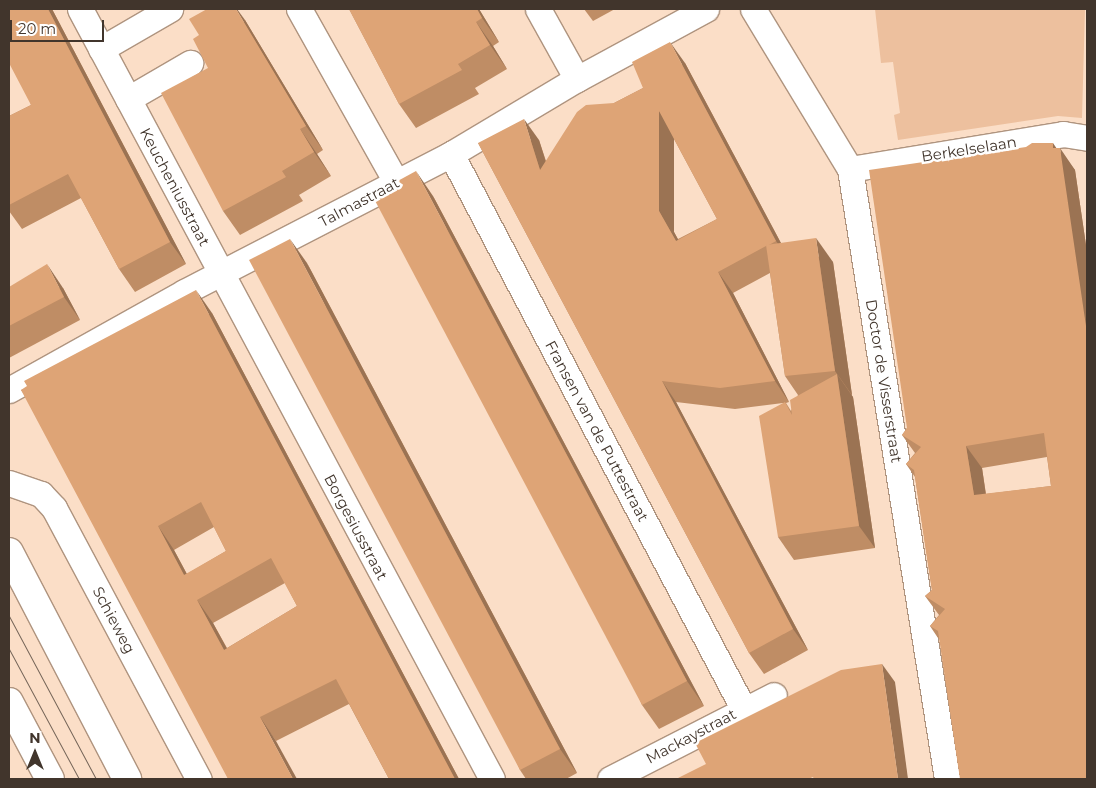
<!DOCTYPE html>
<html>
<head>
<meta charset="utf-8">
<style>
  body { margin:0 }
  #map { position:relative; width:1096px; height:788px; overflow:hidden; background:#fbdec7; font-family:Montserrat,sans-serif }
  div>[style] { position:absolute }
  .green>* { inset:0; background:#edc09e }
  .roads { filter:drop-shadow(1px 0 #af947f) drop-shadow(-1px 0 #af947f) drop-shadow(0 1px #af947f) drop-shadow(0 -1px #af947f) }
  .minor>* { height:25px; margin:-12.5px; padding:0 12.5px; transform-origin:12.5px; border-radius:12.5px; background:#fff }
  .secondary>* { height:28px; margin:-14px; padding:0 14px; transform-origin:14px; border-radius:14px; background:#fff }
  .tram>* { height:1px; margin:-0.5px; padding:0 0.5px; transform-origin:0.5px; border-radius:0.5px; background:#766659 }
  .wall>* { inset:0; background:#bf8d65 }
  .shaded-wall>* { inset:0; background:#9b7353 }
  .building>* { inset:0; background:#dea476 }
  span { translate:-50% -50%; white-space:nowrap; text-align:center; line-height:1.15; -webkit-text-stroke:5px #fff; paint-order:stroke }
  .street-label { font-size:15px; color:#41352c }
  .frame { position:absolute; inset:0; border:10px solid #41352c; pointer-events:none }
  .north { position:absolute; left:10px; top:728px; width:50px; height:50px; -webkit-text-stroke:4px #fff; paint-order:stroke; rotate:0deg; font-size:14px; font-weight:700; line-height:20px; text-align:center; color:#41352c }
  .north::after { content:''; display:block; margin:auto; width:18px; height:22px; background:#41352c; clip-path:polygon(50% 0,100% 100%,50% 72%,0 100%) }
  .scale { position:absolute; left:10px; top:20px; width:94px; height:22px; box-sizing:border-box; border:2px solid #41352c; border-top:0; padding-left:6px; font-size:15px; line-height:18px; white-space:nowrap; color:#41352c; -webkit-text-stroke:4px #fff; paint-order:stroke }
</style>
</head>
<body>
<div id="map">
  <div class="green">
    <i style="clip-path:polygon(875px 9px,1085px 9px,1082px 118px,1058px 116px,898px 140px,894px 115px,900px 113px,893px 62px,881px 63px)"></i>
  </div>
  <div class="roads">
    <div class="minor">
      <i style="left:80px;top:9px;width:873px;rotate:61.85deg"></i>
      <i style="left:299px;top:9px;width:198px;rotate:60.7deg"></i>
      <i style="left:538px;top:9px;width:80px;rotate:60.9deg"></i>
      <i style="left:753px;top:9px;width:187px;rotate:58.8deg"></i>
      <i style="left:850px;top:169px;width:618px;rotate:80.96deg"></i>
      <i style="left:101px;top:49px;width:80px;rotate:-30.1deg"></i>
      <i style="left:128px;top:99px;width:72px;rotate:-30.1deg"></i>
      <i style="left:451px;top:154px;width:626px;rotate:62.21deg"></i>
      <i style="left:850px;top:169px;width:216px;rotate:-9.3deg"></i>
      <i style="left:1063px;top:134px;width:24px;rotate:9deg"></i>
      <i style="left:9px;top:390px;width:201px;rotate:-29.2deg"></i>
      <i style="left:184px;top:292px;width:301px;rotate:-27.3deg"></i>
      <i style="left:451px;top:154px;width:147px;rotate:-30.8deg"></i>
      <i style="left:577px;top:79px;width:147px;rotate:-28.5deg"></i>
      <i style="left:9px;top:483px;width:34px;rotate:19deg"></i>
      <i style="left:41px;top:494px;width:19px;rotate:47deg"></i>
      <i style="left:54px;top:508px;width:307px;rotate:61.9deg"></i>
      <i style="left:610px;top:779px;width:184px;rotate:-27.1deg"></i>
    </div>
    <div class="secondary">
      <i style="left:9px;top:552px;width:256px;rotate:62.5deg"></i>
      <i style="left:9px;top:702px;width:87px;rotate:62deg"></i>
    </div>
  </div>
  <div class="tram">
    <i style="left:9px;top:616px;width:185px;rotate:61.9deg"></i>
    <i style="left:9px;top:649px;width:148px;rotate:61.7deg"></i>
  </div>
  <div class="wall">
    <i style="clip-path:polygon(9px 9px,52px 9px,186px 264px,135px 292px,119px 269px,81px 198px,22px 229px,9px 211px,9px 116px,31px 105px)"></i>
    <i style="clip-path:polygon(349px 9px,479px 9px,499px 42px,493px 46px,507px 69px,475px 88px,479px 94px,416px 128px,399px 104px)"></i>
    <i style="clip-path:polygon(584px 9px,615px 9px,593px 21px)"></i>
    <i style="clip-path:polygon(245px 20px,323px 150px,317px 154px,331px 176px,299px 195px,303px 201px,240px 235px,223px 211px,208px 68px)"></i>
    <i style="clip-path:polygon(evenodd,685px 63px,781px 243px,833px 262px,852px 395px,851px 395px,853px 397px,875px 548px,794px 560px,778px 537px,783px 403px,735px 409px,676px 402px,808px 650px,764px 674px,749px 653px,478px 143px,539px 140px,546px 161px,614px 103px,643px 88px,685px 63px,674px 139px,717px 219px,678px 239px,674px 232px,674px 139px,685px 63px,770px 273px,785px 376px,798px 395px,791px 411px,786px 403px,789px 402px,733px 293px,770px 273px)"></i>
    <i style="clip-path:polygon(evenodd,1057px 148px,1075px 170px,1087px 252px,1087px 779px,938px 638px,930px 626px,939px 615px,925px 596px,932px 590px,915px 477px,906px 464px,915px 453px,902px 435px,907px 428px,1057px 148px,1047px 457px,1051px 486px,986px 494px,982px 468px,1047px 457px)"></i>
    <i style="clip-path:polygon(433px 196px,704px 706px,659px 729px,642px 705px)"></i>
    <i style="clip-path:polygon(307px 263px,577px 773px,566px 779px,526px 779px,520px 770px)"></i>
    <i style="clip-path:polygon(9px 287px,63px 288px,80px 320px,9px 358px)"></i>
    <i style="clip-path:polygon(evenodd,212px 313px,459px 779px,389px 779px,349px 704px,276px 741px,21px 390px,212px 313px,214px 527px,226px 551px,187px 574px,174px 550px,214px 527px,212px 313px,285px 583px,297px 606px,227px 648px,213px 623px,285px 583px)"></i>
  </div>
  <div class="shaded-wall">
    <i style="clip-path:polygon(48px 9px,52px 9px,186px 264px,170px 242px)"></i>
    <i style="clip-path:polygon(236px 9px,237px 9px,245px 20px,323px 150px,306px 126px)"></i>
    <i style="clip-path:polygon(477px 9px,479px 9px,499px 42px,482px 18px)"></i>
    <i style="clip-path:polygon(476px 22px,493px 46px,507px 69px,490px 45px)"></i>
    <i style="clip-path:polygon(670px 42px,685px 63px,791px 262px,776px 241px)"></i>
    <i style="clip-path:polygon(659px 111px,674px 132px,674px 232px,690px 262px,676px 241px,659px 211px)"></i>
    <i style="clip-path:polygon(524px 119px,539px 140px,555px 191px,540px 170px)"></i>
    <i style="clip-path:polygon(300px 129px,317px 154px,331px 176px,314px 152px)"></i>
    <i style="clip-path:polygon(1053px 143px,1061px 155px,1060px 148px,1075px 170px,1087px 252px,1087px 333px,1053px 148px)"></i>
    <i style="clip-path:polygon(416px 171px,433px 196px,704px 706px,687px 681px)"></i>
    <i style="clip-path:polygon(816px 238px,833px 262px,852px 395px,835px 371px)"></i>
    <i style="clip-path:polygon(290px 239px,307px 263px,577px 773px,560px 749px)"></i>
    <i style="clip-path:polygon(47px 264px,63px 288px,80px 320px,64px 297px)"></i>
    <i style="clip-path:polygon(718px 272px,733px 293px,789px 402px,775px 381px)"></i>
    <i style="clip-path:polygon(196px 290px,212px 313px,459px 779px,455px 779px)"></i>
    <i style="clip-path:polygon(837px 374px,853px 397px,875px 548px,859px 526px)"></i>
    <i style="clip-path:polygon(662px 381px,676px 402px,808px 650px,793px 629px)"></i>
    <i style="clip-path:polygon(966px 446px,982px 468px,989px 517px,974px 495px)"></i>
    <i style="clip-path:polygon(158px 526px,174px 550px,200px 599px,184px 575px)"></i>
    <i style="clip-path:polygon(197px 600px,213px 623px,240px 673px,224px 650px)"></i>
    <i style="clip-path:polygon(882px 664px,895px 682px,908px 779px,898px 779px)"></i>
    <i style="clip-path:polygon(260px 717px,276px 741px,297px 779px,293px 779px)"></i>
  </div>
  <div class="building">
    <i style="clip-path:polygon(9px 9px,48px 9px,170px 242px,119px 269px,68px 174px,9px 205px,9px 116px,31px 105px,9px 63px)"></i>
    <i style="clip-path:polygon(207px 9px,236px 9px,306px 126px,300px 129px,314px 152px,282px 171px,286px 177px,223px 211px,161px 93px,208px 68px,193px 39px,199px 35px,189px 19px)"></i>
    <i style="clip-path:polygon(349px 9px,477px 9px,482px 18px,476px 22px,490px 45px,458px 64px,462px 70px,399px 104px)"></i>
    <i style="clip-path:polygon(evenodd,670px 42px,776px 241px,769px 245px,766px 245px,766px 246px,718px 272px,775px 381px,720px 388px,662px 381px,793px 629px,749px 653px,478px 143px,524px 119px,540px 170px,577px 112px,586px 105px,614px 103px,643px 88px,632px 62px,670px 42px,659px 111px,717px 219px,676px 241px,659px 211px,659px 111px)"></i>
    <i style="clip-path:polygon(evenodd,1032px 143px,1053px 143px,1053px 148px,1060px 148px,1087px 333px,1087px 779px,960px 779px,938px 631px,930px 626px,945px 609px,925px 596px,932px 590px,928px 564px,914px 470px,906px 464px,921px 447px,902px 435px,907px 428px,869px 170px,1026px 147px,1032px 143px,1044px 433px,1051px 486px,974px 495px,966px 446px,1044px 433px)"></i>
    <i style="clip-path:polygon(416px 171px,687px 681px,642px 705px,372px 195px)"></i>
    <i style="clip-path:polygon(816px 238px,835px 371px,785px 376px,766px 245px)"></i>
    <i style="clip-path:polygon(290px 239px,560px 749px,520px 770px,249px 260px)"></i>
    <i style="clip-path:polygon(47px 264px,64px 297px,9px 326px,9px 287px)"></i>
    <i style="clip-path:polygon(evenodd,196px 290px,455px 779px,389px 779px,336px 679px,260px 717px,293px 779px,228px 779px,21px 390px,27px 386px,24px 381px,196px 290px,201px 502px,226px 551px,184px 575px,158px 526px,201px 502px,196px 290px,271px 558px,297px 606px,224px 650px,197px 600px,271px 558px)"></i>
    <i style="clip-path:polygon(837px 374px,859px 526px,778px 537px,759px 416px,785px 402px,792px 415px,790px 400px)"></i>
    <i style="clip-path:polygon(882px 664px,898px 779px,814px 779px,813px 777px,808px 779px,676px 779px,706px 764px,695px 743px,841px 670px)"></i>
  </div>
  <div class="street-label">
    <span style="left:969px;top:149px;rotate:-9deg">Berkelselaan</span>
    <span style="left:175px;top:187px;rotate:62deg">Keucheniusstraat</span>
    <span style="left:359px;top:202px;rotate:-28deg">Talmastraat</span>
    <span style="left:884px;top:381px;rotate:81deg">Doctor de Visserstraat</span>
    <span style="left:597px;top:431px;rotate:62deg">Fransen van de Puttestraat</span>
    <span style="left:356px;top:527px;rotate:62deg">Borgesiusstraat</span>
    <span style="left:114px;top:620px;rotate:62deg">Schieweg</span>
    <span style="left:691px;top:736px;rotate:-28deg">Mackaystraat</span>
  </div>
  <div class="frame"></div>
  <div class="north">N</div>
  <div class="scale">20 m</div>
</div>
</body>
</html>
